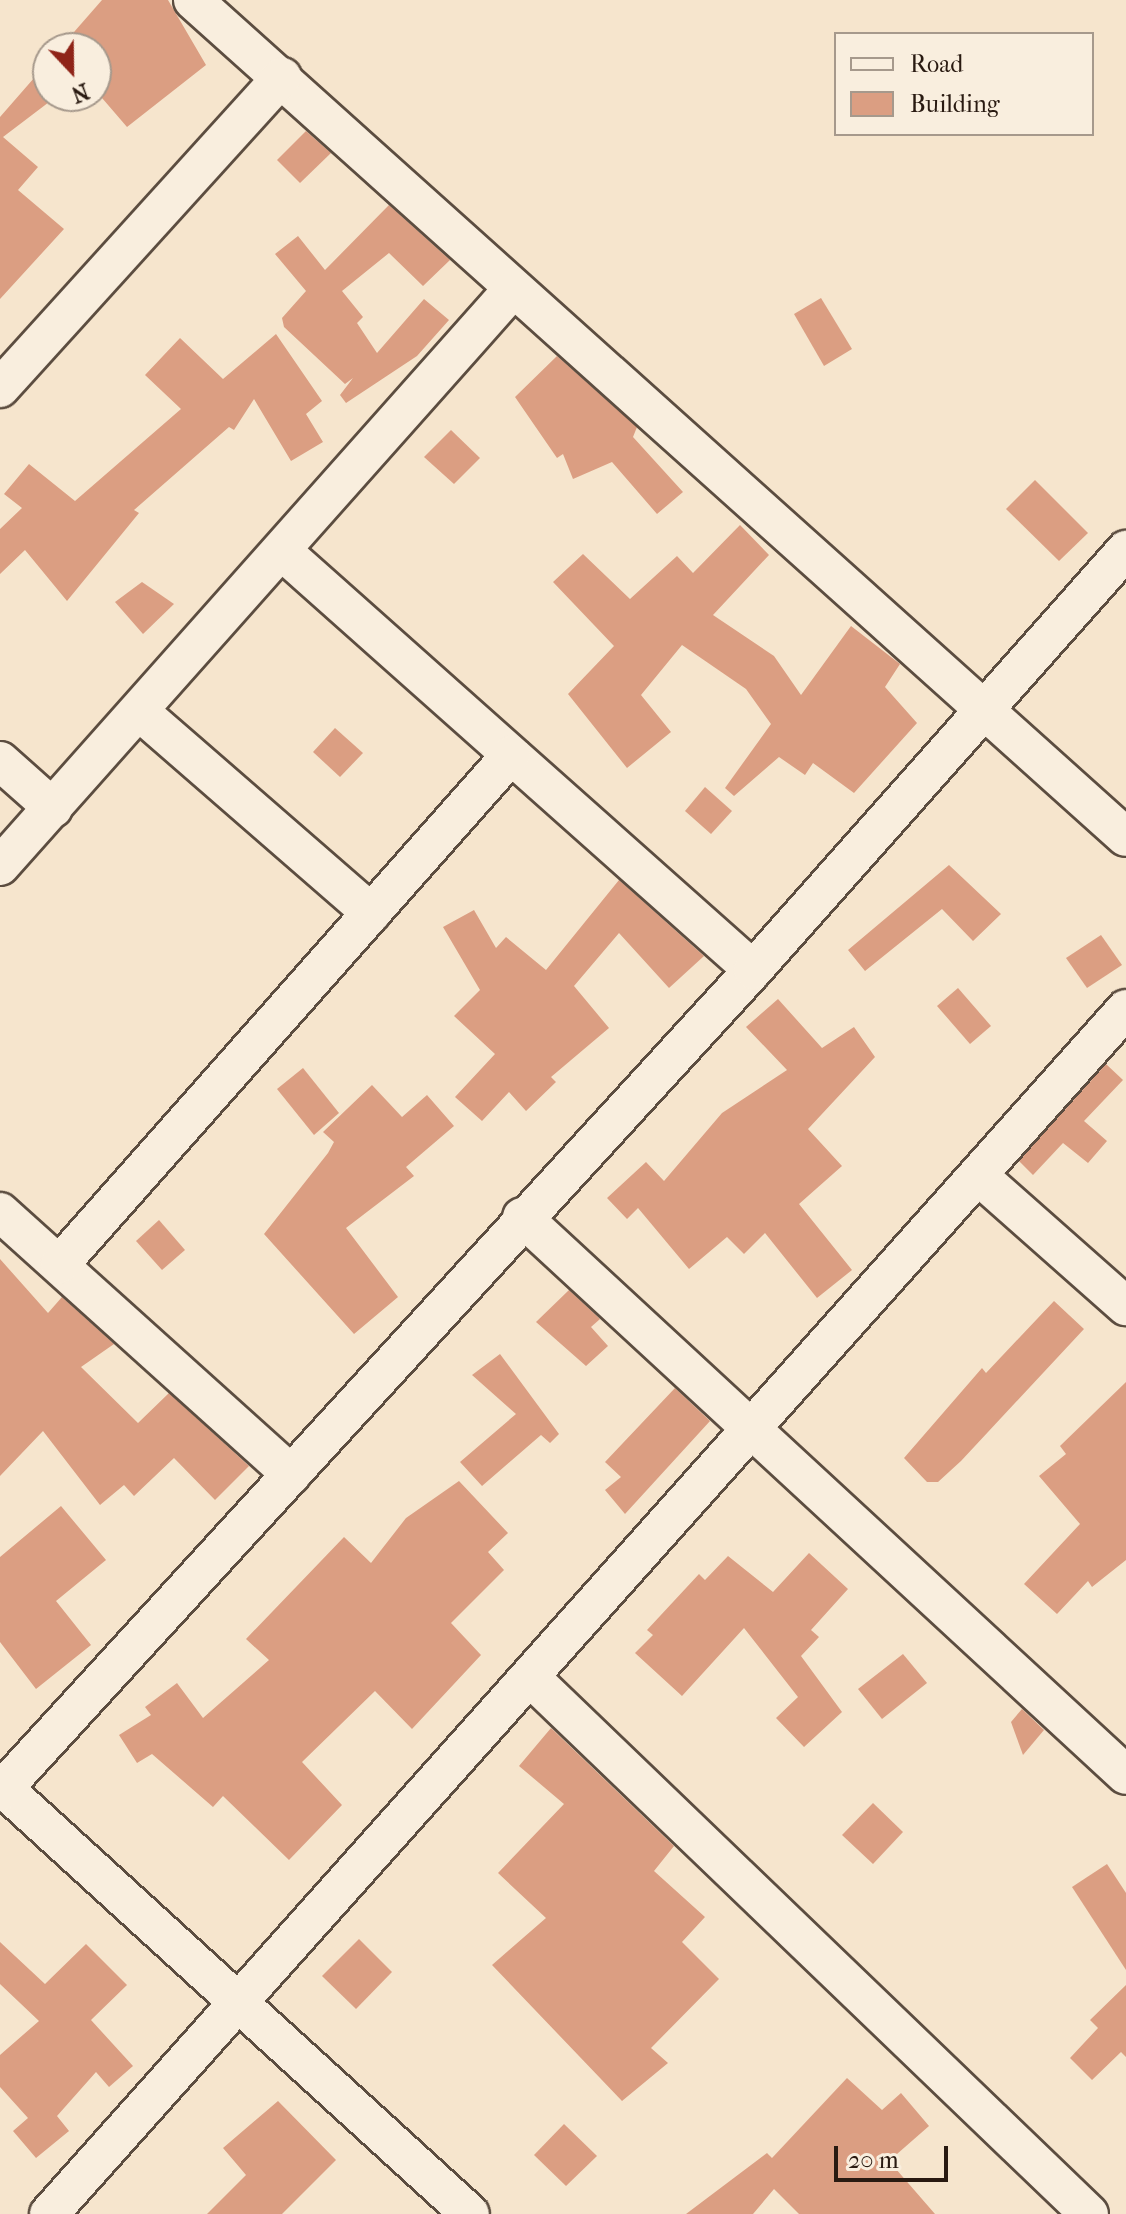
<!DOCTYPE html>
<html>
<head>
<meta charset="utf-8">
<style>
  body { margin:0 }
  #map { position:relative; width:1126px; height:2214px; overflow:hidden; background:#f6e5cd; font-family:"IM FELL French Canon",serif }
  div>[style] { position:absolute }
  .building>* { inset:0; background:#db9e82 }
  .roads { filter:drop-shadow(2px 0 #5c4d40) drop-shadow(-2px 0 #5c4d40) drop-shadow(0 2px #5c4d40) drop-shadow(0 -2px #5c4d40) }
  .street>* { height:38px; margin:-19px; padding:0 19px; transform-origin:19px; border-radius:19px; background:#f9eede }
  span { translate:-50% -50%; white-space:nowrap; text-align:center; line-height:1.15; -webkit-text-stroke:6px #f9eede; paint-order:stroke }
  .legend { position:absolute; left:834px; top:32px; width:260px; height:104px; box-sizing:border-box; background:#f9eede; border:2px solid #a6998c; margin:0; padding:10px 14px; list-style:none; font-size:24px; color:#291a11 }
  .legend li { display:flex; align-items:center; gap:16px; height:40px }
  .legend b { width:40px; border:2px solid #a6998c }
  .north { position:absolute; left:32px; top:32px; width:80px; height:80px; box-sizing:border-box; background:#f9eede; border:2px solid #a6998c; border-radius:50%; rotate:158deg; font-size:22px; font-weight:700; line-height:32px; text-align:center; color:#291a11 }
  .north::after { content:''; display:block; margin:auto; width:28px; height:36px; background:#8f2418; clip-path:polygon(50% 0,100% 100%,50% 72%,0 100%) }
  .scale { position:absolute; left:834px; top:2146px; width:114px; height:36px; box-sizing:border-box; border:4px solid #291a11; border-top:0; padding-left:10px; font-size:24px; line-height:28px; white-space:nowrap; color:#291a11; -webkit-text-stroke:6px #f9eede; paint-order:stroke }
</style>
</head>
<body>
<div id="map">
  <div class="building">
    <i style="clip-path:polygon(102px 0,168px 0,206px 65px,127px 127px,96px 91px,96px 48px,60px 48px)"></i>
    <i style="clip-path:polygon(48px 62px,48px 96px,57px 96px,3px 137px,38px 167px,18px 190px,64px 229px,0 299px,0 117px)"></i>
    <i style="clip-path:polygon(306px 131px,331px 153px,300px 183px,277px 160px)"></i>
    <i style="clip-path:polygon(389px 205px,450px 260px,423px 286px,389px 253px,342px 291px,363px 317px,357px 323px,377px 353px,424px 299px,449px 320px,417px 356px,346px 403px,340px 395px,353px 378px,345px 384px,284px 327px,282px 318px,306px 291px,275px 254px,298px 236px,325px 270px)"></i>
    <i style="clip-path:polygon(821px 298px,852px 349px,824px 366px,794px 314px)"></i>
    <i style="clip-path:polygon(276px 334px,322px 401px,306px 414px,323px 442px,291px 461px,254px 399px,234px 430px,229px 427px,134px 510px,139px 513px,67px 601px,25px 550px,0 574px,0 529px,22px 508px,4px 494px,29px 464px,75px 501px,181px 409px,145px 375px,180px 338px,223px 379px)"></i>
    <i style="clip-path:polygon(557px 356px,637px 427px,633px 437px,683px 492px,657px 514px,612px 462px,573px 479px,563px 454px,557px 458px,515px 397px)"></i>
    <i style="clip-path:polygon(451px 430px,480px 458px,454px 484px,424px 457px)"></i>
    <i style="clip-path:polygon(1035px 480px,1088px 533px,1059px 561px,1006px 509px)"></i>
    <i style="clip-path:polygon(740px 525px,769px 555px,713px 615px,774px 656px,801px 695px,851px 626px,900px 664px,885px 687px,917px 723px,854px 793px,813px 763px,805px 775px,779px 757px,734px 796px,725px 788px,771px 724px,746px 689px,682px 645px,641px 695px,671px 732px,627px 768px,568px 694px,614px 646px,553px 582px,583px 554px,630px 599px,677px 556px,693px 573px)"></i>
    <i style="clip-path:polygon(142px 582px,174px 604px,143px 634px,115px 602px)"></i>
    <i style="clip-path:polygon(335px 728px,363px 753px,340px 777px,313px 752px)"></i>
    <i style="clip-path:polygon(705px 787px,732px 811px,711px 834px,685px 811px)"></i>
    <i style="clip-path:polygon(949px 865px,1001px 914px,973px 941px,942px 909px,865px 971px,848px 950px)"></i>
    <i style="clip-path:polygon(619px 880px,704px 956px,669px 988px,619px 933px,574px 986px,609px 1028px,551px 1077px,556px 1082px,526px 1111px,509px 1092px,482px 1121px,455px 1097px,495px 1054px,454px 1016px,480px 990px,443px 927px,474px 910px,496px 948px,506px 937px,546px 970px)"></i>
    <i style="clip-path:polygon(1101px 935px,1122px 965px,1087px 988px,1066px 958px)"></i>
    <i style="clip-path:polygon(958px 988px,991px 1026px,970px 1044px,937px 1006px)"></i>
    <i style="clip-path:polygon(778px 999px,822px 1048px,854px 1027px,875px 1057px,808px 1129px,842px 1166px,799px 1204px,852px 1270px,817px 1298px,765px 1233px,744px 1254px,727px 1237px,689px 1269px,638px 1208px,627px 1219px,607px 1198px,646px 1162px,664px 1181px,722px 1113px,787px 1070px,746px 1027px)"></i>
    <i style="clip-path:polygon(1106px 1064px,1123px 1080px,1084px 1121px,1107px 1141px,1088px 1163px,1063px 1143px,1033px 1175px,1019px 1161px)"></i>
    <i style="clip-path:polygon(303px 1068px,339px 1113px,314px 1135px,277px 1089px)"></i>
    <i style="clip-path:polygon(372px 1085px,402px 1117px,427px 1095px,454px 1126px,406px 1167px,414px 1176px,346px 1228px,398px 1297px,354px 1334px,264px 1234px,328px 1153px,334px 1142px,323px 1132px)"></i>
    <i style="clip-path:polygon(159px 1220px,185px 1250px,162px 1270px,136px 1241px)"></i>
    <i style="clip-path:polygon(0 1259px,48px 1313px,62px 1297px,114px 1344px,81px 1367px,138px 1423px,169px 1393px,249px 1466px,215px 1500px,174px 1458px,134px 1496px,124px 1485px,100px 1505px,43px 1431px,0 1476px)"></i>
    <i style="clip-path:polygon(569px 1290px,600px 1319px,591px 1327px,608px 1346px,586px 1366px,536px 1322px)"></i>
    <i style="clip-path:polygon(1054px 1301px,1084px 1329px,961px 1461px,938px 1482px,927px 1482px,904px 1458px,982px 1368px,986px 1373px)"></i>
    <i style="clip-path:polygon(500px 1354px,559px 1434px,550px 1443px,541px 1435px,482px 1486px,460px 1462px,516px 1414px,472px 1375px)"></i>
    <i style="clip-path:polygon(1126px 1382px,1126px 1560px,1092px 1587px,1088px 1581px,1057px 1614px,1024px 1584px,1080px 1524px,1039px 1476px,1066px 1454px,1060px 1446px)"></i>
    <i style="clip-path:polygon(675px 1388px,710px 1421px,625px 1514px,605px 1490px,621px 1477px,605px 1462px)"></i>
    <i style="clip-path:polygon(459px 1481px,508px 1533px,488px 1552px,504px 1570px,451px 1623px,481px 1655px,412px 1729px,375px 1691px,302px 1762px,342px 1805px,289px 1860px,223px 1796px,213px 1807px,152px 1754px,137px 1763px,119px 1735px,151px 1715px,145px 1707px,177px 1683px,203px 1718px,269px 1660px,246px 1639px,344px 1537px,371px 1563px,406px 1518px)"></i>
    <i style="clip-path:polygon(61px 1506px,106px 1560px,56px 1601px,91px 1645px,36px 1689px,0 1642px,0 1557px)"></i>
    <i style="clip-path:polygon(809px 1553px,848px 1589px,811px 1630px,819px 1637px,801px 1656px,842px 1712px,804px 1747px,776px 1718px,798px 1697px,744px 1628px,682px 1696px,635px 1653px,653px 1635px,647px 1630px,699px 1574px,705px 1580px,728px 1556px,773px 1592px)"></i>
    <i style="clip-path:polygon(903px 1654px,927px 1683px,882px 1719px,858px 1689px)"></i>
    <i style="clip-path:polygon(1022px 1709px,1044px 1730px,1023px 1755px,1011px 1722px)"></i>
    <i style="clip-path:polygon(551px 1728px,674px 1846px,654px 1871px,705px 1917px,682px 1942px,719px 1979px,651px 2048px,668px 2063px,622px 2101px,492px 1965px,546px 1918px,498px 1873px,564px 1804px,519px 1766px)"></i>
    <i style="clip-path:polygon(873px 1803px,903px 1832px,873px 1864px,842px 1835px)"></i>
    <i style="clip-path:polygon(1107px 1864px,1126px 1893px,1126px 1970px,1072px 1887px)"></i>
    <i style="clip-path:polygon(359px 1939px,392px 1972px,356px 2009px,322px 1976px)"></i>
    <i style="clip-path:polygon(0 1942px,45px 1984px,86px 1944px,127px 1985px,91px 2020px,133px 2066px,109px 2087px,96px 2072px,57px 2116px,69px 2131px,36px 2158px,13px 2131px,28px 2118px,0 2087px,0 2055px,39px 2021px,0 1984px)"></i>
    <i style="clip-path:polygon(1126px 1985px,1126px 2057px,1121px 2052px,1092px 2080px,1070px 2058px,1098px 2028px,1090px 2020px)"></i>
    <i style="clip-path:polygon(847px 2078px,882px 2110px,901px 2093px,929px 2126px,889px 2161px,935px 2214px,799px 2214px,774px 2189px,753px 2214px,686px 2214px,767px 2153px,772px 2158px)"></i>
    <i style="clip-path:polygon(278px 2101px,336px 2160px,282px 2214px,207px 2214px,246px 2175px,223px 2148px)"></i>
    <i style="clip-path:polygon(564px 2124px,597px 2156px,566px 2186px,534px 2155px)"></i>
  </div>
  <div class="roads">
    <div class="street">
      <i style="left:193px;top:0;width:1253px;rotate:41.9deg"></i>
      <i style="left:0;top:388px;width:420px;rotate:-47.8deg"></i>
      <i style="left:282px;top:551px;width:630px;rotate:41.66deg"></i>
      <i style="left:139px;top:711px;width:308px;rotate:41deg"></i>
      <i style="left:0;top:761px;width:71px;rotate:41.6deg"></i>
      <i style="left:0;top:866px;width:769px;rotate:-48.37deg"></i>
      <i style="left:980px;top:1177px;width:195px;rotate:41.5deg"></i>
      <i style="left:0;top:1212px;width:392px;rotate:42deg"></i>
      <i style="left:522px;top:1217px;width:822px;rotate:42.73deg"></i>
      <i style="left:60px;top:1264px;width:680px;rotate:-48.46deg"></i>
      <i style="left:530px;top:1677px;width:775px;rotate:43.85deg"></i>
      <i style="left:0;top:1785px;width:636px;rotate:42.39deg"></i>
      <i style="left:0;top:1792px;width:1115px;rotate:-47.51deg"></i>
      <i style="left:753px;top:970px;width:562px;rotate:-48.39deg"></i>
      <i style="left:49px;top:2214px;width:1616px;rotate:-48.21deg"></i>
    </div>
  </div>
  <ul class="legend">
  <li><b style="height:10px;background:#f9eede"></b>Road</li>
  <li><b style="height:22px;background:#db9e82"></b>Building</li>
  </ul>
  <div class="north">N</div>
  <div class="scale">20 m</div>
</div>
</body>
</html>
